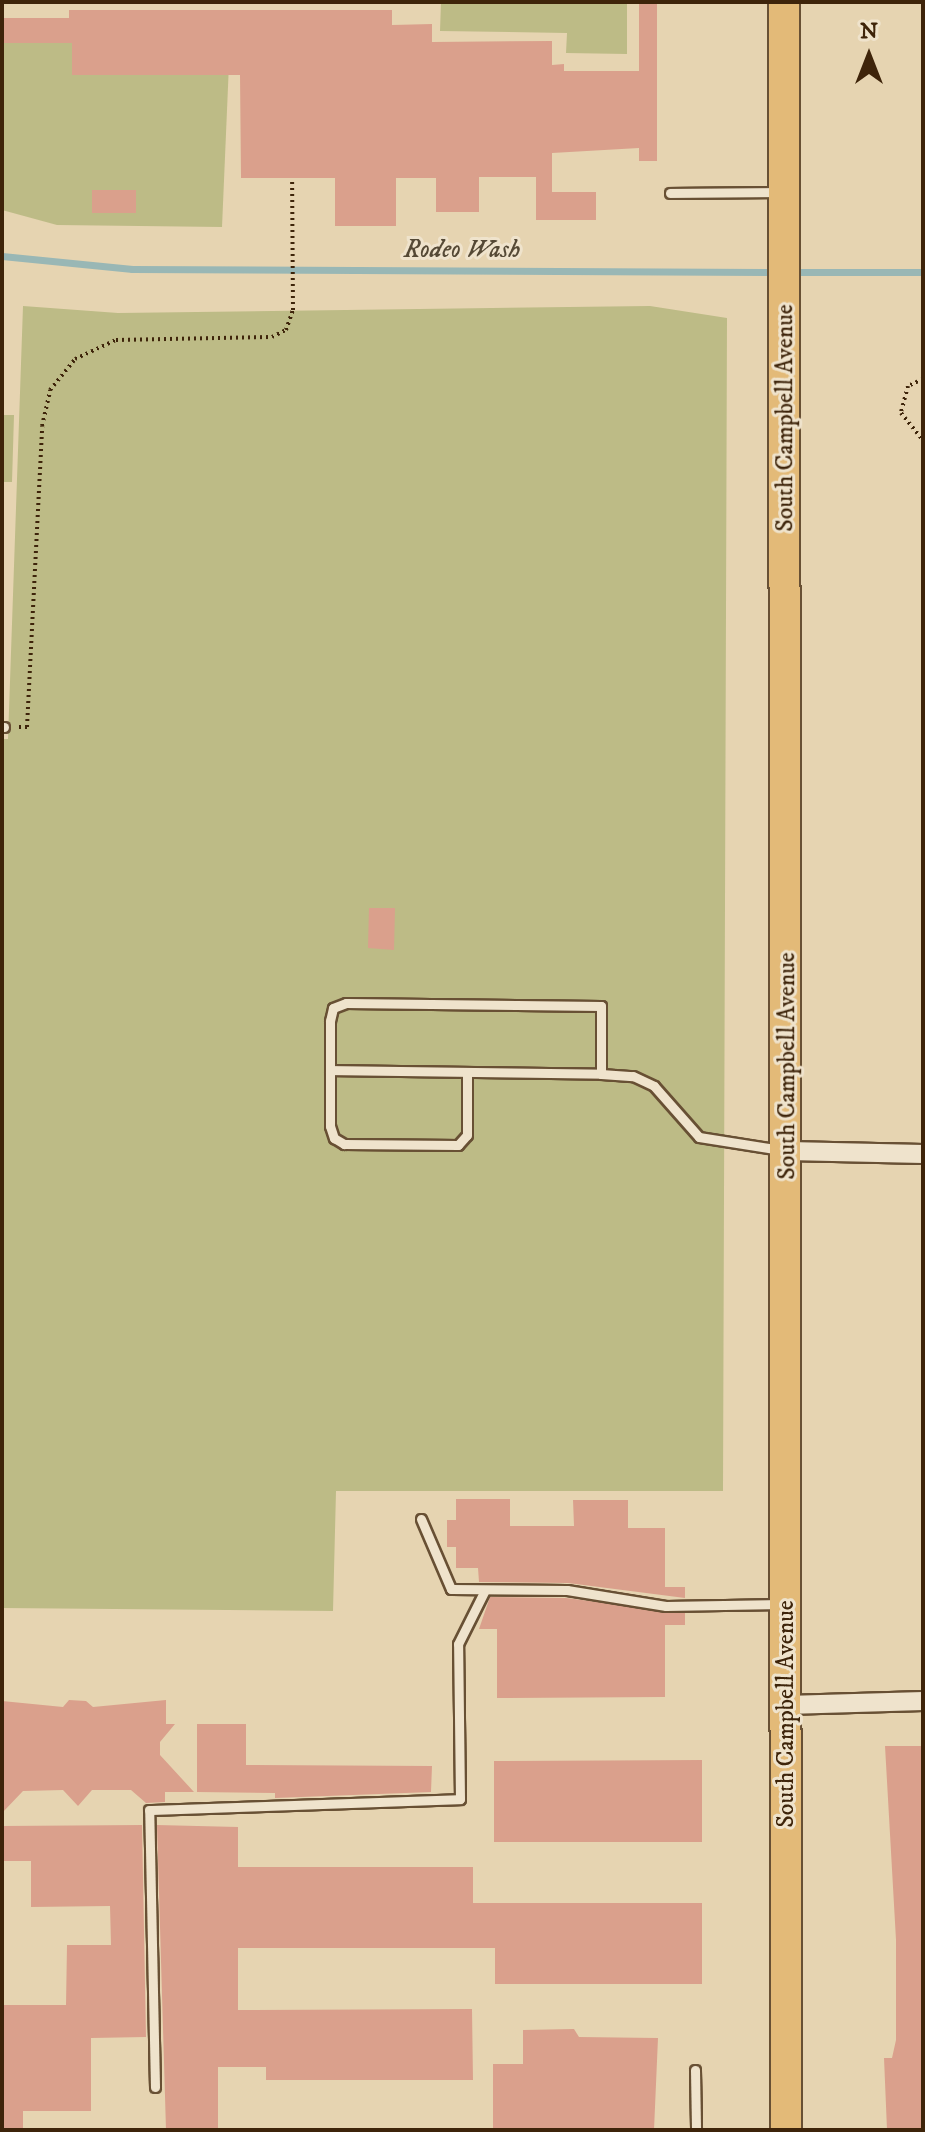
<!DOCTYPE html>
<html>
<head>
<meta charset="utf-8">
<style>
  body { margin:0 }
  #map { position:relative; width:925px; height:2132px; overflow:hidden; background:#e6d4b1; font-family:"IM FELL DW Pica",serif }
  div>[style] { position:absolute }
  .green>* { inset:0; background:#bdbb86 }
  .stream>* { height:7px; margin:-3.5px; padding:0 3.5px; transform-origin:3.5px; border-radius:3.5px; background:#99b7b5 }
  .building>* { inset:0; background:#daa08c }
  .path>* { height:4px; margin-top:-2px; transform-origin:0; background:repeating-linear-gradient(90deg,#3e240a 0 2px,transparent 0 6px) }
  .roads { filter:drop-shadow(2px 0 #685034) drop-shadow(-2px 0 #685034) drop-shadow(0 2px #685034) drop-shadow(0 -2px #685034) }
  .service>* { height:9px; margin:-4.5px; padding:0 4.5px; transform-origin:4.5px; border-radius:4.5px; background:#efe3cc }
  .minor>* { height:18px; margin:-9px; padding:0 9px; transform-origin:9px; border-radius:9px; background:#efe3cc }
  .primary>* { height:30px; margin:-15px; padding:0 15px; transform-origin:15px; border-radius:15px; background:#e3ba78 }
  span { translate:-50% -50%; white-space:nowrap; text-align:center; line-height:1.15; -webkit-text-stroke:6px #efe3cc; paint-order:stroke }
  .street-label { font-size:24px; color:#3e240a }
  .water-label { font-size:26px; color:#554935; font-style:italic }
  .frame { position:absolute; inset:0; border:4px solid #3e240a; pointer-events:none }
  .north { position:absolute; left:829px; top:16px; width:80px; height:80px; -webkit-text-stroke:6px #efe3cc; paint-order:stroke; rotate:0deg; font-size:22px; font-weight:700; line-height:32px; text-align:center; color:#3e240a }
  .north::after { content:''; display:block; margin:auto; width:28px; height:36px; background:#3e240a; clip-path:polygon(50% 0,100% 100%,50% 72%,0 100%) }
</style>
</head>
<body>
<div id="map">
  <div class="green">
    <i style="clip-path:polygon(441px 2px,627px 2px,627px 54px,566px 53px,567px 33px,440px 31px)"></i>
    <i style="clip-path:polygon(2px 34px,230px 40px,222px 227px,57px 225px,2px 210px)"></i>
    <i style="clip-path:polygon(23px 306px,118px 313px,650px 306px,727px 318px,723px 1491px,336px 1491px,333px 1611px,2px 1608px,2px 739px,8px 739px)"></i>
    <i style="clip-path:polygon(2px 415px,14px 415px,12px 482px,2px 482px)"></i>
  </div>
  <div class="stream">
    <i style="left:2px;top:256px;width:131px;rotate:5.7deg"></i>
    <i style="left:132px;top:269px;width:645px;rotate:0.27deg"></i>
    <i style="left:793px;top:272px;width:130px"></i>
  </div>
  <div class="building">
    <i style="clip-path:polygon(639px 3px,657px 3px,657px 161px,639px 161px,639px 148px,552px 153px,552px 192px,596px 192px,596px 220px,536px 220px,536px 177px,479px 177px,479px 212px,436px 212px,436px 178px,396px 178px,396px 226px,335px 226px,335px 178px,241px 178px,240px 75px,72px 75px,72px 43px,2px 43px,2px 18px,69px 18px,69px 10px,392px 10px,392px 25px,432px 24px,432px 42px,552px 41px,552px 65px,564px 64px,564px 71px,639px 71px)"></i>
    <i style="clip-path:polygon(92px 190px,136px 190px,136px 213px,92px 213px)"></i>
    <i style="clip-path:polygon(369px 908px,395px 908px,394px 950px,368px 948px)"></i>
    <i style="clip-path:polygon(456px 1499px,510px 1499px,510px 1526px,574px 1526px,573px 1500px,628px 1500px,628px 1528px,665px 1528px,665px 1587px,685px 1587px,685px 1598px,568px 1583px,479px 1582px,478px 1568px,456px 1568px,456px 1547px,447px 1547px,447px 1520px,456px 1520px)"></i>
    <i style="clip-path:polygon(490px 1597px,566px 1598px,685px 1613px,685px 1625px,665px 1625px,665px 1697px,497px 1698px,497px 1629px,479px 1629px)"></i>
    <i style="clip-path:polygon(69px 1700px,86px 1701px,93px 1707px,166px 1700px,166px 1724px,175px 1724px,160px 1742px,160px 1755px,194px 1792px,165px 1792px,165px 1802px,146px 1803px,131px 1790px,92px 1790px,78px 1806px,63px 1790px,23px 1791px,2px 1813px,2px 1701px,63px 1707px)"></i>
    <i style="clip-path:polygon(197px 1724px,246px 1724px,246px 1765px,432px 1766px,431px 1792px,275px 1798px,275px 1793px,197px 1792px)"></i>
    <i style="clip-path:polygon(885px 1746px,923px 1746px,923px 2130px,887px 2130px,884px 2058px,892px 2058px,896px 2040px,896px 1940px)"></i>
    <i style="clip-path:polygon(702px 1760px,702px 1842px,494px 1842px,494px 1761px)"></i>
    <i style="clip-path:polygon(142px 1825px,146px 2037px,91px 2038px,91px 2111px,23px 2111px,23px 2130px,2px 2130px,2px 2005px,66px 2005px,67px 1945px,111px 1945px,110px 1906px,31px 1907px,31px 1861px,2px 1861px,2px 1826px)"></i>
    <i style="clip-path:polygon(157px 1825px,238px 1827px,238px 1867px,473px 1867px,473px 1903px,702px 1903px,702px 1984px,495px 1984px,495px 1948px,238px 1948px,238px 2010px,472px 2009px,473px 2080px,266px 2080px,266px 2067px,218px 2067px,218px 2130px,166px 2130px)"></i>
    <i style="clip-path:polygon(574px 2029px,579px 2037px,658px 2038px,654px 2130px,493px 2130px,493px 2064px,523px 2064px,523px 2030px)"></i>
  </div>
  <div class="path">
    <i style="left:923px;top:379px;width:17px;rotate:155deg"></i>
    <i style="left:908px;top:386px;width:28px;rotate:105deg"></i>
    <i style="left:901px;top:413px;width:35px;rotate:51deg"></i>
    <i style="left:19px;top:727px;width:8px"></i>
    <i style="left:27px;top:727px;width:301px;rotate:-87.1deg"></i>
    <i style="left:42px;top:426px;width:37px;rotate:-77deg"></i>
    <i style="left:50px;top:390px;width:40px;rotate:-51deg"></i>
    <i style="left:75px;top:359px;width:45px;rotate:-24.9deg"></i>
    <i style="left:116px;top:340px;width:156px;rotate:-1.1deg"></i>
    <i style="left:272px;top:337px;width:16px;rotate:-27deg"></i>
    <i style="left:286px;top:330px;width:21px;rotate:-71deg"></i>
    <i style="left:293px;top:310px;width:132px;rotate:-90.4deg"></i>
  </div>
  <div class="roads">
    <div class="service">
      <i style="left:670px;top:193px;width:109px;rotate:-0.5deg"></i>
      <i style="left:2px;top:727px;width:2px"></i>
      <i style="left:330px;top:1070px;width:271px;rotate:0.8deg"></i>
      <i style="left:601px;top:1074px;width:68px;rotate:-90deg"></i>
      <i style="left:601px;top:1006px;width:255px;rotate:-179.3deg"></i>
      <i style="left:346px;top:1003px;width:14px;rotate:159deg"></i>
      <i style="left:333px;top:1008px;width:13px;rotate:103deg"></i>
      <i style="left:330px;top:1021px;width:105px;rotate:90deg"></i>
      <i style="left:330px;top:1126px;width:13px;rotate:72deg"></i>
      <i style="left:334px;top:1138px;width:12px;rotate:31deg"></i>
      <i style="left:344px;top:1144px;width:114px;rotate:0.5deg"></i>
      <i style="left:458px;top:1145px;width:13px;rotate:-48deg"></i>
      <i style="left:467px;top:1135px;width:63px;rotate:-90deg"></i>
      <i style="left:601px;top:1074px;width:32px;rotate:4deg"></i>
      <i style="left:633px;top:1076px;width:23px;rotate:25deg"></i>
      <i style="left:654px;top:1086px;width:68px;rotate:48.6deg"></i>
      <i style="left:699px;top:1137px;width:83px;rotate:9deg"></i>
      <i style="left:421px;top:1519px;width:76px;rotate:66.8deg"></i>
      <i style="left:451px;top:1589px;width:116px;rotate:0.5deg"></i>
      <i style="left:567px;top:1590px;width:100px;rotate:9.2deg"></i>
      <i style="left:666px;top:1606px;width:116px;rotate:-1deg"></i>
      <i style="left:695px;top:2070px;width:60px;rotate:89deg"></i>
      <i style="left:155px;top:2087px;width:277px;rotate:-91.2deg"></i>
      <i style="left:149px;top:1810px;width:311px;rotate:-2deg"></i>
      <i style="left:460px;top:1799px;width:155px;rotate:-90.7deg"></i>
      <i style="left:458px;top:1644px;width:60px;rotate:-63.4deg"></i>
    </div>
    <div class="minor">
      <i style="left:788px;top:1151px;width:135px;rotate:1.3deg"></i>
      <i style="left:787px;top:1705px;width:136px;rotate:-1.7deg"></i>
    </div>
    <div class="primary">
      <i style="left:784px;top:2px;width:2128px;rotate:89.95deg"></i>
    </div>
  </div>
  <div class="street-label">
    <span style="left:786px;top:418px;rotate:-90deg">South Campbell Avenue</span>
    <span style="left:788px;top:1066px;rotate:-90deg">South Campbell Avenue</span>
    <span style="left:787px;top:1714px;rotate:-90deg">South Campbell Avenue</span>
  </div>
  <div class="water-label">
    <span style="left:462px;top:250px">Rodeo Wash</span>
  </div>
  <div class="frame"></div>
  <div class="north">N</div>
</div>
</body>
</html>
